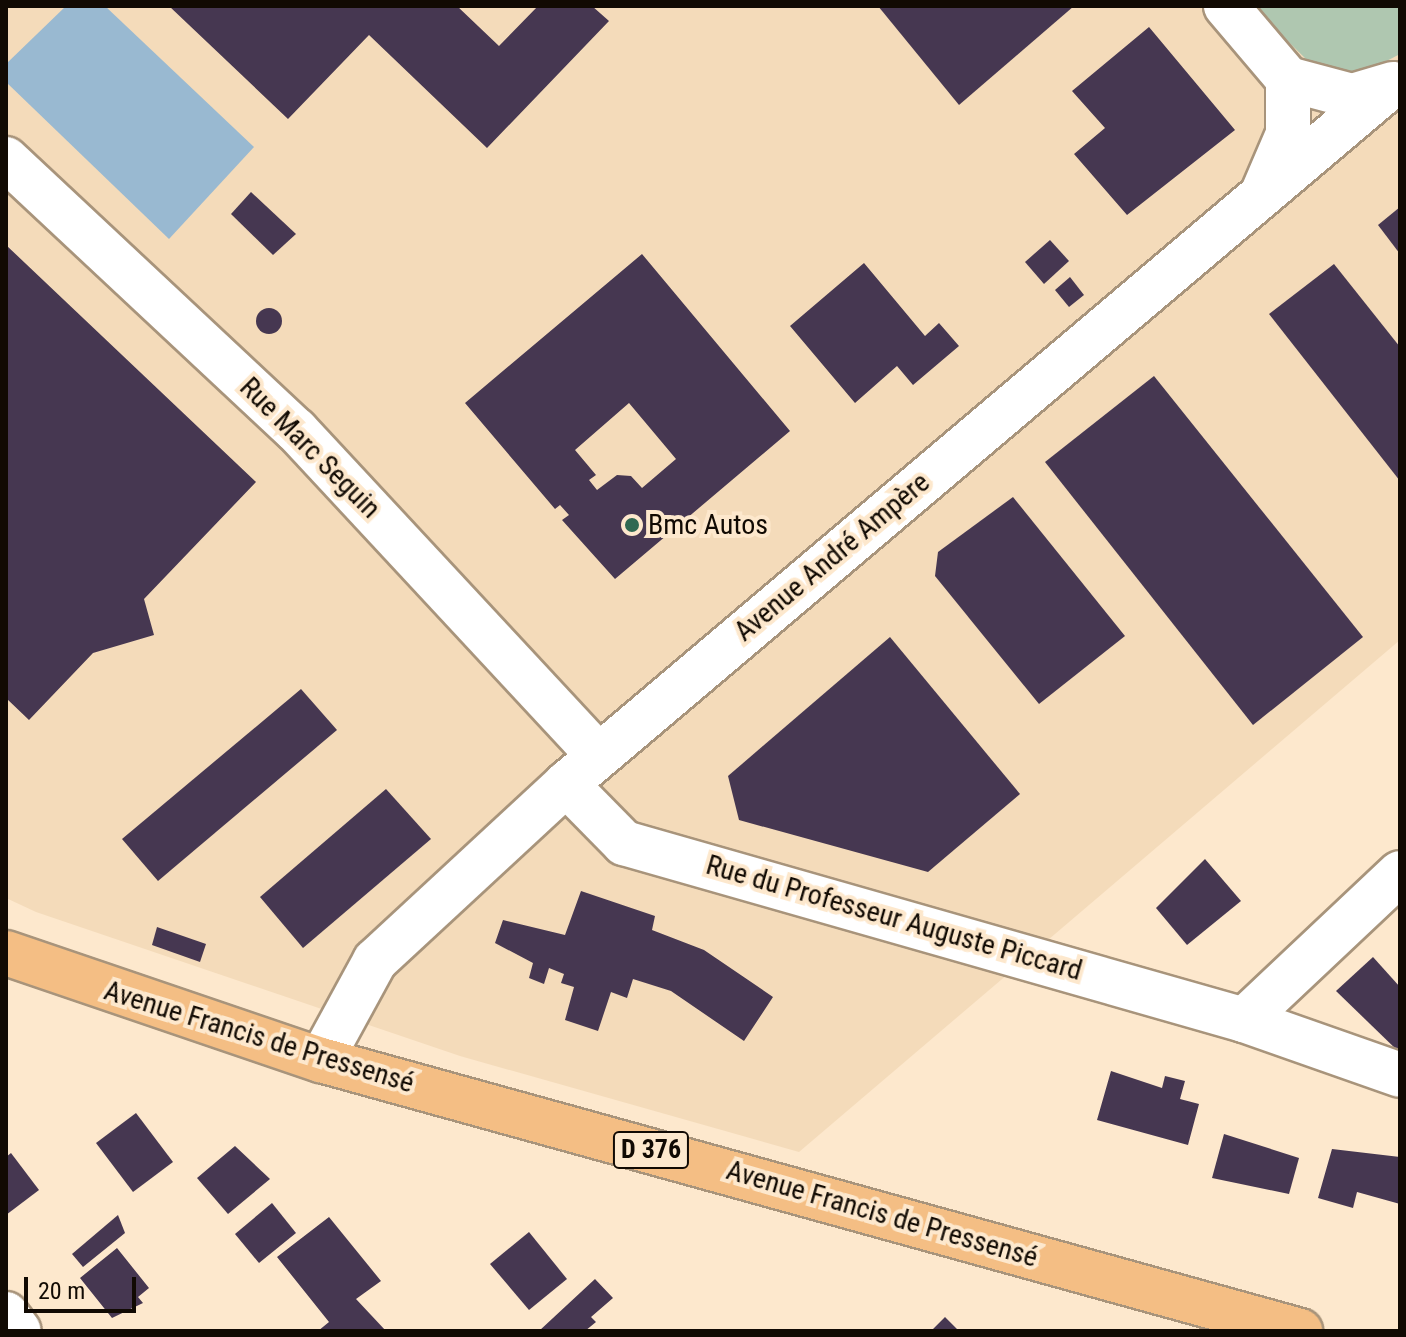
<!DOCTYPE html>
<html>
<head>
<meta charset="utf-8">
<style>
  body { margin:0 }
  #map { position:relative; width:1406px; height:1337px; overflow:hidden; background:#fde8cd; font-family:"Roboto Condensed",sans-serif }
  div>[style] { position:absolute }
  .built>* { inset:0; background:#f4dbba }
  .green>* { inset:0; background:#afc7b0 }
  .water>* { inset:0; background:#99b9d1 }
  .building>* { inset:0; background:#463751 }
  .round { border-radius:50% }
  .roads { filter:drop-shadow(2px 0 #a8947b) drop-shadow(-2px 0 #a8947b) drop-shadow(0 2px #a8947b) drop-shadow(0 -2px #a8947b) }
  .minor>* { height:44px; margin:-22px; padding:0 22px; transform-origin:22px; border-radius:22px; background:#fff }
  .major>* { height:44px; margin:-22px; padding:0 22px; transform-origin:22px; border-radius:22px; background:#f4be84 }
  .dots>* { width:22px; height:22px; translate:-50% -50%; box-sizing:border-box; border:4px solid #fde8cd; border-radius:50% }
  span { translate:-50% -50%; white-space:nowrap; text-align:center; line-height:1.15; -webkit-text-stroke:8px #fde8cd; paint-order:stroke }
  .shield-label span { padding:2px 6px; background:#fde8cd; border:2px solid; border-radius:6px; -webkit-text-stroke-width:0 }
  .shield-label { font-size:26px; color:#110a03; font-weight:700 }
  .street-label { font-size:28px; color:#110a03 }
  .poi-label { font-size:28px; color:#110a03 }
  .left { translate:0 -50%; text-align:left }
  .frame { position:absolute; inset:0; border:8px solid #110a03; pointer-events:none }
  .scale { position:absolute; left:24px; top:1277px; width:112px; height:36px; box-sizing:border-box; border:4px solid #110a03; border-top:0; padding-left:10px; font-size:24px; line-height:28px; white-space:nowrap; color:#110a03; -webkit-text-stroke:6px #fde8cd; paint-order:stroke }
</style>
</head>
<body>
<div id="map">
  <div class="built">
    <i style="clip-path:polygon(6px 6px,1400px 6px,1400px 640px,799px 1152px,460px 1056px,36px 912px,6px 898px)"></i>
  </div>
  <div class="green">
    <i style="clip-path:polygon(1252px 6px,1400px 6px,1400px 54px,1356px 77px,1311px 64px)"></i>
  </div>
  <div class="water">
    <i style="clip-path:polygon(66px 6px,105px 6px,254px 147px,169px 239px,6px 82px,6px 64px)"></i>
  </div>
  <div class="building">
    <i style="clip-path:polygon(169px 6px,457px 6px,499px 46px,538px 6px,592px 6px,609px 21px,487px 148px,369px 35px,288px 119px)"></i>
    <i style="clip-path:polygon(878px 6px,1074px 6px,959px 105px)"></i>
    <i style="clip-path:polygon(1149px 27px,1235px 130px,1127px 215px,1074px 154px,1105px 128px,1072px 91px)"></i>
    <i style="clip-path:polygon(251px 192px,296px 234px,273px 255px,231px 214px)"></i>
    <i style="clip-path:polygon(1400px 207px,1400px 254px,1378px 225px)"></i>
    <i style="clip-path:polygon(1050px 240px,1069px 261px,1044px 284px,1025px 262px)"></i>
    <i style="clip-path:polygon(6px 245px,256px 482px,144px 599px,154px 635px,93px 653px,29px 720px,6px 698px)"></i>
    <i style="clip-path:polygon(evenodd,642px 254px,790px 431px,615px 579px,562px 520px,569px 515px,560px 505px,555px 509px,465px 403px,642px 254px,629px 403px,676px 459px,642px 488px,631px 476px,617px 475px,597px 490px,589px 480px,596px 475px,575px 450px,629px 403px)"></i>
    <i style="clip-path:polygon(864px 263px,925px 336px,939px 323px,959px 346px,913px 385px,897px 366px,855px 403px,790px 326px)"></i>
    <i style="clip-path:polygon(1334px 264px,1400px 347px,1400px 481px,1269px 314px)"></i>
    <i style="clip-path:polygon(1070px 277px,1084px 295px,1069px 307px,1055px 290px)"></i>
    <i class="round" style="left:256px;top:308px;width:26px;height:26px"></i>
    <i style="clip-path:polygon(1154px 376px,1363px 637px,1253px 725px,1045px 462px)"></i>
    <i style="clip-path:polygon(1013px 497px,1125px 636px,1039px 704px,935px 576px,938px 552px)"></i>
    <i style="clip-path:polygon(890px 637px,1020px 794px,928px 872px,739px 820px,728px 776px)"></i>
    <i style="clip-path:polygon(301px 689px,337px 730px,158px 881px,122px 839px)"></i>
    <i style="clip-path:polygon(386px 789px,431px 839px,303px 948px,260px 897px)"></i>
    <i style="clip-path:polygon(1205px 859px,1241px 901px,1187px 945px,1156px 908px)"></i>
    <i style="clip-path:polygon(581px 891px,655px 916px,652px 930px,704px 950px,773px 997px,744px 1041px,671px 991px,633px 979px,627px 998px,611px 992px,598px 1031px,565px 1020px,574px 987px,561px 983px,564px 974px,549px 968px,544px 984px,529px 978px,533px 963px,495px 943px,503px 920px,565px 935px)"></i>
    <i style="clip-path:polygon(157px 927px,206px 944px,200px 962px,152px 945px)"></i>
    <i style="clip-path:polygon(1373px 957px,1400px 987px,1400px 1053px,1336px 991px)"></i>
    <i style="clip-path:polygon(1111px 1071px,1162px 1088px,1165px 1076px,1185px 1081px,1180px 1099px,1199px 1104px,1188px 1145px,1097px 1120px)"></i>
    <i style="clip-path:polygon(136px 1113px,173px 1162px,133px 1192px,96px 1143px)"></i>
    <i style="clip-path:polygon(1224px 1134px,1299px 1158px,1289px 1194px,1212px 1178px)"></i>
    <i style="clip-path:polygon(235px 1146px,270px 1179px,228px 1214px,197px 1178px)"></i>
    <i style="clip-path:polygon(1332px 1149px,1400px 1157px,1400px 1204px,1357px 1192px,1353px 1208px,1318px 1198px)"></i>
    <i style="clip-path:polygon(11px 1153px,39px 1190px,6px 1215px,6px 1157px)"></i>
    <i style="clip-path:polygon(272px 1203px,296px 1233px,259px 1263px,235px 1234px)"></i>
    <i style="clip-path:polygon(118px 1215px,125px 1233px,83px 1267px,72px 1254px)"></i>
    <i style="clip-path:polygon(329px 1217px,381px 1281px,356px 1299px,386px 1331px,318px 1331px,329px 1322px,277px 1257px)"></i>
    <i style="clip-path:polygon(529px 1232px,567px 1279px,529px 1310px,490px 1264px)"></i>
    <i style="clip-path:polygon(117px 1248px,149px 1288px,138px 1297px,143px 1303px,112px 1318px,80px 1278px)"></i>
    <i style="clip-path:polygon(595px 1279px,613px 1298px,591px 1317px,596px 1322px,585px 1331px,539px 1331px)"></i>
    <i style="clip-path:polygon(945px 1317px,959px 1331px,927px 1331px,933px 1329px)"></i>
  </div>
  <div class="roads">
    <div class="minor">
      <i style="left:1226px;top:6px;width:96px;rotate:49.7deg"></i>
      <i style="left:1288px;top:79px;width:66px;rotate:14.9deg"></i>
      <i style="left:1352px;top:96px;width:43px;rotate:-16.3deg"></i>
      <i style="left:6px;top:159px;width:397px;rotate:43.1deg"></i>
      <i style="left:296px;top:430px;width:444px;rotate:47.1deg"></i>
      <i style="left:1264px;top:190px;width:61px;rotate:-66.8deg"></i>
      <i style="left:1288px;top:134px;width:55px;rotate:-90deg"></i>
      <i style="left:566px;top:784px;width:83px;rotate:45.5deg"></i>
      <i style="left:624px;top:843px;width:645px;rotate:15.93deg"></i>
      <i style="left:1244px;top:1020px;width:214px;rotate:-43.3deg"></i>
      <i style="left:1244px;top:1020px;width:165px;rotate:19.4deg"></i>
      <i style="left:321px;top:1060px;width:113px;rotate:-61.4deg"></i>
      <i style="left:375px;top:961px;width:260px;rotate:-42.8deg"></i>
      <i style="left:566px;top:784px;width:1074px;rotate:-40.24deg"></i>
      <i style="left:6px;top:1314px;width:21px;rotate:53deg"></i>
    </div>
    <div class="major">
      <i style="left:6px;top:953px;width:333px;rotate:18.8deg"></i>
      <i style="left:321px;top:1060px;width:1016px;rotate:15.47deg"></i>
    </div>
  </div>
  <div class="dots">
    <i style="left:632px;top:525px;background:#306952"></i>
  </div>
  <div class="shield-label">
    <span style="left:651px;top:1150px">D 376</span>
  </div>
  <div class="street-label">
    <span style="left:310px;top:448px;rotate:45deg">Rue Marc Seguin</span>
    <span style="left:832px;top:557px;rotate:-40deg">Avenue André Ampère</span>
    <span style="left:894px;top:918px;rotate:16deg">Rue du Professeur Auguste Piccard</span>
    <span style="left:259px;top:1037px;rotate:17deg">Avenue Francis de Pressensé</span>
    <span style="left:882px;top:1214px;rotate:16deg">Avenue Francis de Pressensé</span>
  </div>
  <div class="poi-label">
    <span class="left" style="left:648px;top:525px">Bmc Autos</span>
  </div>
  <div class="frame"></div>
  <div class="scale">20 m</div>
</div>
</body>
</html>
